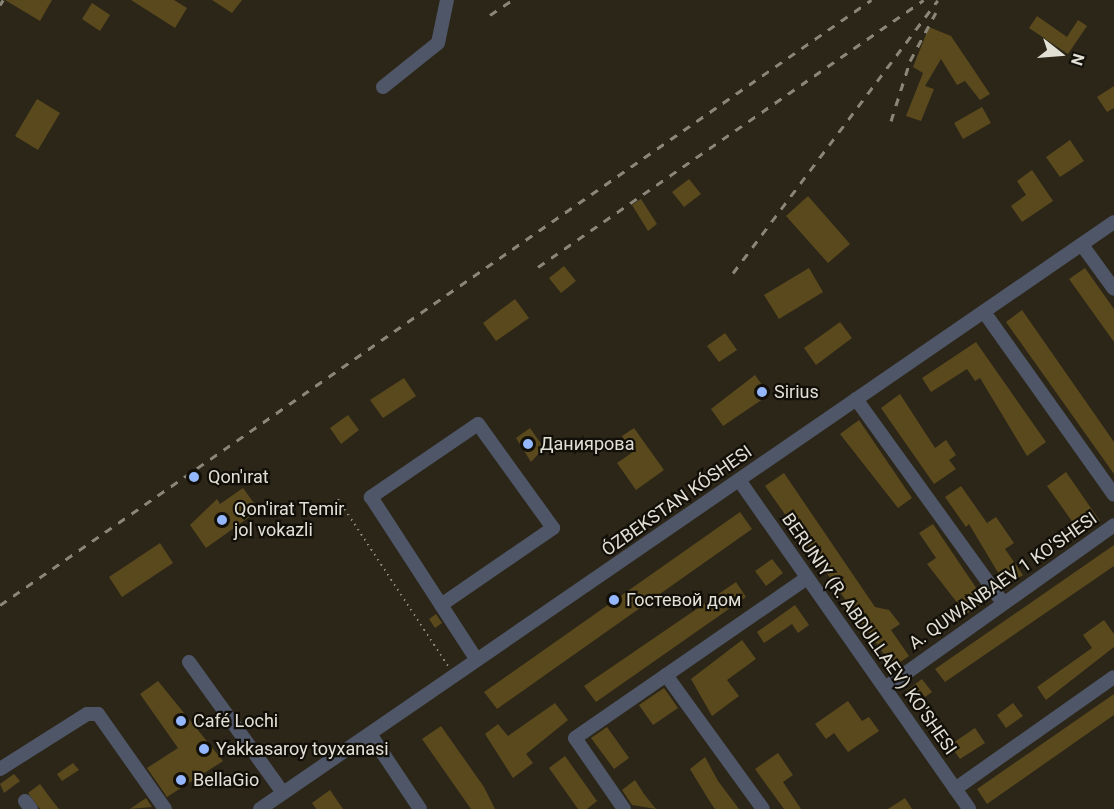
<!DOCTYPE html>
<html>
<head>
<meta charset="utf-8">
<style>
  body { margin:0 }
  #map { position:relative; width:1114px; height:809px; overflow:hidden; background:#2c2618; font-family:Roboto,sans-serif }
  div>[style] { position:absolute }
  .building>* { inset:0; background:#5a491d }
  .path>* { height:2px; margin-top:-1px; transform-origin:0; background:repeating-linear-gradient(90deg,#8f8b7f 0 1.5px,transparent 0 6px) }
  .minor>* { height:14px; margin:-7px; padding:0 7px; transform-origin:7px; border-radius:7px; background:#4e5667 }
  .rail>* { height:3px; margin-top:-1.5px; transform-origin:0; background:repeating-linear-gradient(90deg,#8a867a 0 8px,transparent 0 16px) }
  .dots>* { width:16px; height:16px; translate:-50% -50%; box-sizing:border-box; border:3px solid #120f09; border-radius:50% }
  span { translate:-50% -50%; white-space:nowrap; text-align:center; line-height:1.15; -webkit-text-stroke:4.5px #120f09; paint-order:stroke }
  .poi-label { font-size:18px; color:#e2dfd5 }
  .left { translate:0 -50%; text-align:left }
  .street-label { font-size:18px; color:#e2dfd5 }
  .north { position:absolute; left:1030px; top:24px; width:60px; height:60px; -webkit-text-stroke:4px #120f09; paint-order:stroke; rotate:107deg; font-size:16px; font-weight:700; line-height:24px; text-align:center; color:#e2dfd5 }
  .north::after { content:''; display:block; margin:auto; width:21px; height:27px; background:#e2dfd5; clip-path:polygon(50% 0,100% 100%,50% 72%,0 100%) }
</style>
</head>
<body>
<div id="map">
  <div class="building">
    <i style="clip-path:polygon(5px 0,52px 0,40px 21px)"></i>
    <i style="clip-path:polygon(131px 0,174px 0,187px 8px,175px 28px)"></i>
    <i style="clip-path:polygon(212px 0,242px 0,232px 13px)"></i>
    <i style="clip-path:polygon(92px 3px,110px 15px,100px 31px,82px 19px)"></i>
    <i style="clip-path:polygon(1037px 16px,1067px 37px,1078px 20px,1087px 26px,1068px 54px,1029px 28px)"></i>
    <i style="clip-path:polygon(929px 27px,951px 36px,990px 94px,980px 100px,965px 81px,957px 85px,941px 59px,925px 86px,934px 89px,921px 121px,906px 116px,923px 73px,913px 67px)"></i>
    <i style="clip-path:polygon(1114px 86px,1114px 108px,1107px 112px,1097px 97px)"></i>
    <i style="clip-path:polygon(37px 99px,60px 113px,38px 150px,15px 136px)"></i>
    <i style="clip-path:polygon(982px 107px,991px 123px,963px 139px,954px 123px)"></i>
    <i style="clip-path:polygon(1070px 140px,1084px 161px,1060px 177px,1046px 157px)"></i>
    <i style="clip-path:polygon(1032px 170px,1053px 201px,1022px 222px,1011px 206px,1026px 195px,1017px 181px)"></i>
    <i style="clip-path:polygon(689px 179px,701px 194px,684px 207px,672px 192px)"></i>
    <i style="clip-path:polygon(808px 196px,850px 244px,828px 263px,786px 216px)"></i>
    <i style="clip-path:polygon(641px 199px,657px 224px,648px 231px,632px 205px)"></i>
    <i style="clip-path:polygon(564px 266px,576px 281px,561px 293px,549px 278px)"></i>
    <i style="clip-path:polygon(809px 268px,823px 292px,779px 319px,764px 295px)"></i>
    <i style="clip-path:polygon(1085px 268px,1114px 309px,1114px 342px,1069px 279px)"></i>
    <i style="clip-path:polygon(515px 299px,529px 318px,496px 341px,483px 323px)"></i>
    <i style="clip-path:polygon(1022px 310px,1114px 442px,1114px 474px,1006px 322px)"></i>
    <i style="clip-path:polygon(840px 322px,852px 338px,816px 365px,804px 348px)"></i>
    <i style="clip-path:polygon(725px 333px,737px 350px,719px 362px,707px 346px)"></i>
    <i style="clip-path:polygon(976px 342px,1046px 442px,1027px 456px,980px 378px,975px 381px,967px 369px,931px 392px,922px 378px)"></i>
    <i style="clip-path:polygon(755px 375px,769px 395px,723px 426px,711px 409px)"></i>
    <i style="clip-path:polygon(404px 378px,416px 396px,383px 418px,370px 400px)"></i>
    <i style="clip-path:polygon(900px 394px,935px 448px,946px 440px,956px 455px,949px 460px,956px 469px,934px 484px,881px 408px)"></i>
    <i style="clip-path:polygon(348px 415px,359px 430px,341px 444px,330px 428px)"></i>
    <i style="clip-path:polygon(859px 420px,912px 498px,898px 508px,840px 434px)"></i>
    <i style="clip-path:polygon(530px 428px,544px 448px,531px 462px,516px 438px)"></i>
    <i style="clip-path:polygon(634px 428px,664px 470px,636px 490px,617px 463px,633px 452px,622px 436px)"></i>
    <i style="clip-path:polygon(1066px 472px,1100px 521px,1081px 534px,1047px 486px)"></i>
    <i style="clip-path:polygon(784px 473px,875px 607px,889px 610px,900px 624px,891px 630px,909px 656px,893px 667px,765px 486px)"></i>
    <i style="clip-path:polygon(961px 486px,987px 523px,996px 517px,1014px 543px,1005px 549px,1023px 575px,1006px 586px,969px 524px,966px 527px,945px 497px)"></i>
    <i style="clip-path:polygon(243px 488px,259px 510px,206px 548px,190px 525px,217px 499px,220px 504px)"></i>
    <i style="clip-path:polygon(740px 512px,752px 529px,497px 709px,484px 692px)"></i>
    <i style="clip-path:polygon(933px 524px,985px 601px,966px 614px,927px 564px,936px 558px,919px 533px)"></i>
    <i style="clip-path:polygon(160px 543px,173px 563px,122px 597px,109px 577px)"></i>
    <i style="clip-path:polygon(1114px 545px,1114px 566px,945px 682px,935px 669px)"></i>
    <i style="clip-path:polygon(772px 559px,783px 573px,766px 586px,755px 571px)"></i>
    <i style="clip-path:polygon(736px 582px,746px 597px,596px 702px,584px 686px)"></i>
    <i style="clip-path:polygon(795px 605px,809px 625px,798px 633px,792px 624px,764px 643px,757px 632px)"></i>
    <i style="clip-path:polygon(436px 614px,442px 623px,435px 628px,429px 619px)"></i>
    <i style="clip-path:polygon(1104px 620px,1114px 634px,1114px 647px,1046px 700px,1037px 687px,1092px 648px,1083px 635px)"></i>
    <i style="clip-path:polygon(742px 640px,756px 659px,727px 680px,739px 696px,712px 716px,691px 679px)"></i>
    <i style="clip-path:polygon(922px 679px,932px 692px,915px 704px,906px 691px)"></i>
    <i style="clip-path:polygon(158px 681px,223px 761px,167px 797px,147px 768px,178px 748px,140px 694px)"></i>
    <i style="clip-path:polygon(664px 688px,678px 708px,653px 725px,639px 705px)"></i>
    <i style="clip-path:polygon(1114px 694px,1114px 715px,987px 804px,977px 789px)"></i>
    <i style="clip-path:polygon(848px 701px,862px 721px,869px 717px,879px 731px,848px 752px,834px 733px,826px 739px,815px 724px)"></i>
    <i style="clip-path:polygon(555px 703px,568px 720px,526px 754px,533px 763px,513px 778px,485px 734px,498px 724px,508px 736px)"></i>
    <i style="clip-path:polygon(1013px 703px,1023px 716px,1006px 728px,997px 715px)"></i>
    <i style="clip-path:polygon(441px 726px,484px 787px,495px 809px,471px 809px,422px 739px)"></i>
    <i style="clip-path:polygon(607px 727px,629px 758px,614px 769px,591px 738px)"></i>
    <i style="clip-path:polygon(975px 728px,985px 743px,960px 759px,950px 745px)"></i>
    <i style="clip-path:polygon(778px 753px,793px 775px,783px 782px,801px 809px,784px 809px,755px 769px)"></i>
    <i style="clip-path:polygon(565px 756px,597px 801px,587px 809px,578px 809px,549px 768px)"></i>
    <i style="clip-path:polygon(705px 757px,718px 781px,739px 809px,715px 809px,710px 802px,690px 769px)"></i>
    <i style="clip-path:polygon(73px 763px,79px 770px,62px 781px,57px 774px)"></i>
    <i style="clip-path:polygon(14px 774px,20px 781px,4px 793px,0 784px)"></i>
    <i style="clip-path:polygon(635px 780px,644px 794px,656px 809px,632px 805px,622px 790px)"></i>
    <i style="clip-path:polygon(40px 784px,51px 799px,59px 809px,40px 809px,28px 793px)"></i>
    <i style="clip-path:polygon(330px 790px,343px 809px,316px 809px,312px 803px)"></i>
    <i style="clip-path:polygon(146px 798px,152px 807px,130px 809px)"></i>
    <i style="clip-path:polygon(905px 798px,912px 809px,888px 809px)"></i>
  </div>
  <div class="path">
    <i style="left:338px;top:499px;width:200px;rotate:56.6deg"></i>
  </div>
  <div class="minor">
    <i style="left:383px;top:87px;width:70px;rotate:-38.7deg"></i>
    <i style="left:438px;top:43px;width:44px;rotate:-78.2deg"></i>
    <i style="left:1082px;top:245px;width:54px;rotate:54deg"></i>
    <i style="left:984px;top:312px;width:224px;rotate:54.6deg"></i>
    <i style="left:856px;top:399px;width:251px;rotate:54.2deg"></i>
    <i style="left:739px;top:480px;width:401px;rotate:55deg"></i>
    <i style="left:441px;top:605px;width:136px;rotate:-34.5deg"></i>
    <i style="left:553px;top:528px;width:128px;rotate:-125.8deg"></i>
    <i style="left:478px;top:424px;width:130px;rotate:145.7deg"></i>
    <i style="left:371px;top:497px;width:194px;rotate:57deg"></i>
    <i style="left:189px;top:662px;width:161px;rotate:54.3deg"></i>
    <i style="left:666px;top:675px;width:165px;rotate:54.1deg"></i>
    <i style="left:885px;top:688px;width:281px;rotate:-35.4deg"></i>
    <i style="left:370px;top:734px;width:90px;rotate:56.3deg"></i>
    <i style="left:0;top:769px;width:103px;rotate:-32.3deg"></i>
    <i style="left:87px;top:714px;width:11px"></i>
    <i style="left:98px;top:714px;width:116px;rotate:54.8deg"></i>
    <i style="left:955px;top:789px;width:194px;rotate:-35.2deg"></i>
    <i style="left:25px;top:801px;width:10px;rotate:53deg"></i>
    <i style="left:260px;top:809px;width:1036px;rotate:-34.5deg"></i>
    <i style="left:624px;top:809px;width:86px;rotate:-124.6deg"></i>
    <i style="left:575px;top:738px;width:282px;rotate:-34.6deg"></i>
  </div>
  <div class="rail">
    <i style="left:0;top:5px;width:6px;rotate:-59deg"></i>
    <i style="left:490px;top:15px;width:27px;rotate:-34deg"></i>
    <i style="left:891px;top:121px;width:63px;rotate:-72.4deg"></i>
    <i style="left:910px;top:61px;width:55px;rotate:-62deg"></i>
    <i style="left:538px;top:267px;width:469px;rotate:-34.7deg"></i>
    <i style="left:733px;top:273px;width:341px;rotate:-53.1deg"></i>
    <i style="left:0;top:605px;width:1061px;rotate:-34.78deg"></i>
  </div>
  <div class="dots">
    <i style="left:762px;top:392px;background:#94b7fd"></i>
    <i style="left:528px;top:444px;background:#94b7fd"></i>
    <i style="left:194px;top:477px;background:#94b7fd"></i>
    <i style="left:222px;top:520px;background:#94b7fd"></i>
    <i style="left:614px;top:600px;background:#94b7fd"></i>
    <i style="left:181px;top:721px;background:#94b7fd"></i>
    <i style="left:204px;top:749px;background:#94b7fd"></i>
    <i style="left:181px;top:780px;background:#94b7fd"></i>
  </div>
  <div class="poi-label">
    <span class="left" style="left:774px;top:392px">Sirius</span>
    <span class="left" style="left:540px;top:444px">Даниярова</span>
    <span class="left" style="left:208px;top:477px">Qon'ırat</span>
    <span class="left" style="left:234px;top:520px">Qon'irat Temir<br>jol vokazli</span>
    <span class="left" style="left:626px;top:600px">Гостевой дом</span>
    <span class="left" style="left:193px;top:721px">Café Lochi</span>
    <span class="left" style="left:216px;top:749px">Yakkasaroy toyxanasi</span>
    <span class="left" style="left:193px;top:780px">BellaGio</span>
  </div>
  <div class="street-label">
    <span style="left:677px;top:501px;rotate:-35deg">ÓZBEKSTAN KÓSHESI</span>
    <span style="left:1003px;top:581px;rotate:-35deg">A. QUWANBAEV 1 KO'SHESI</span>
    <span style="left:869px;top:634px;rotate:55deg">BERUNIY (R. ABDULLAEV) KO'SHESI</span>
  </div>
  <div class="north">N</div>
</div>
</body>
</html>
